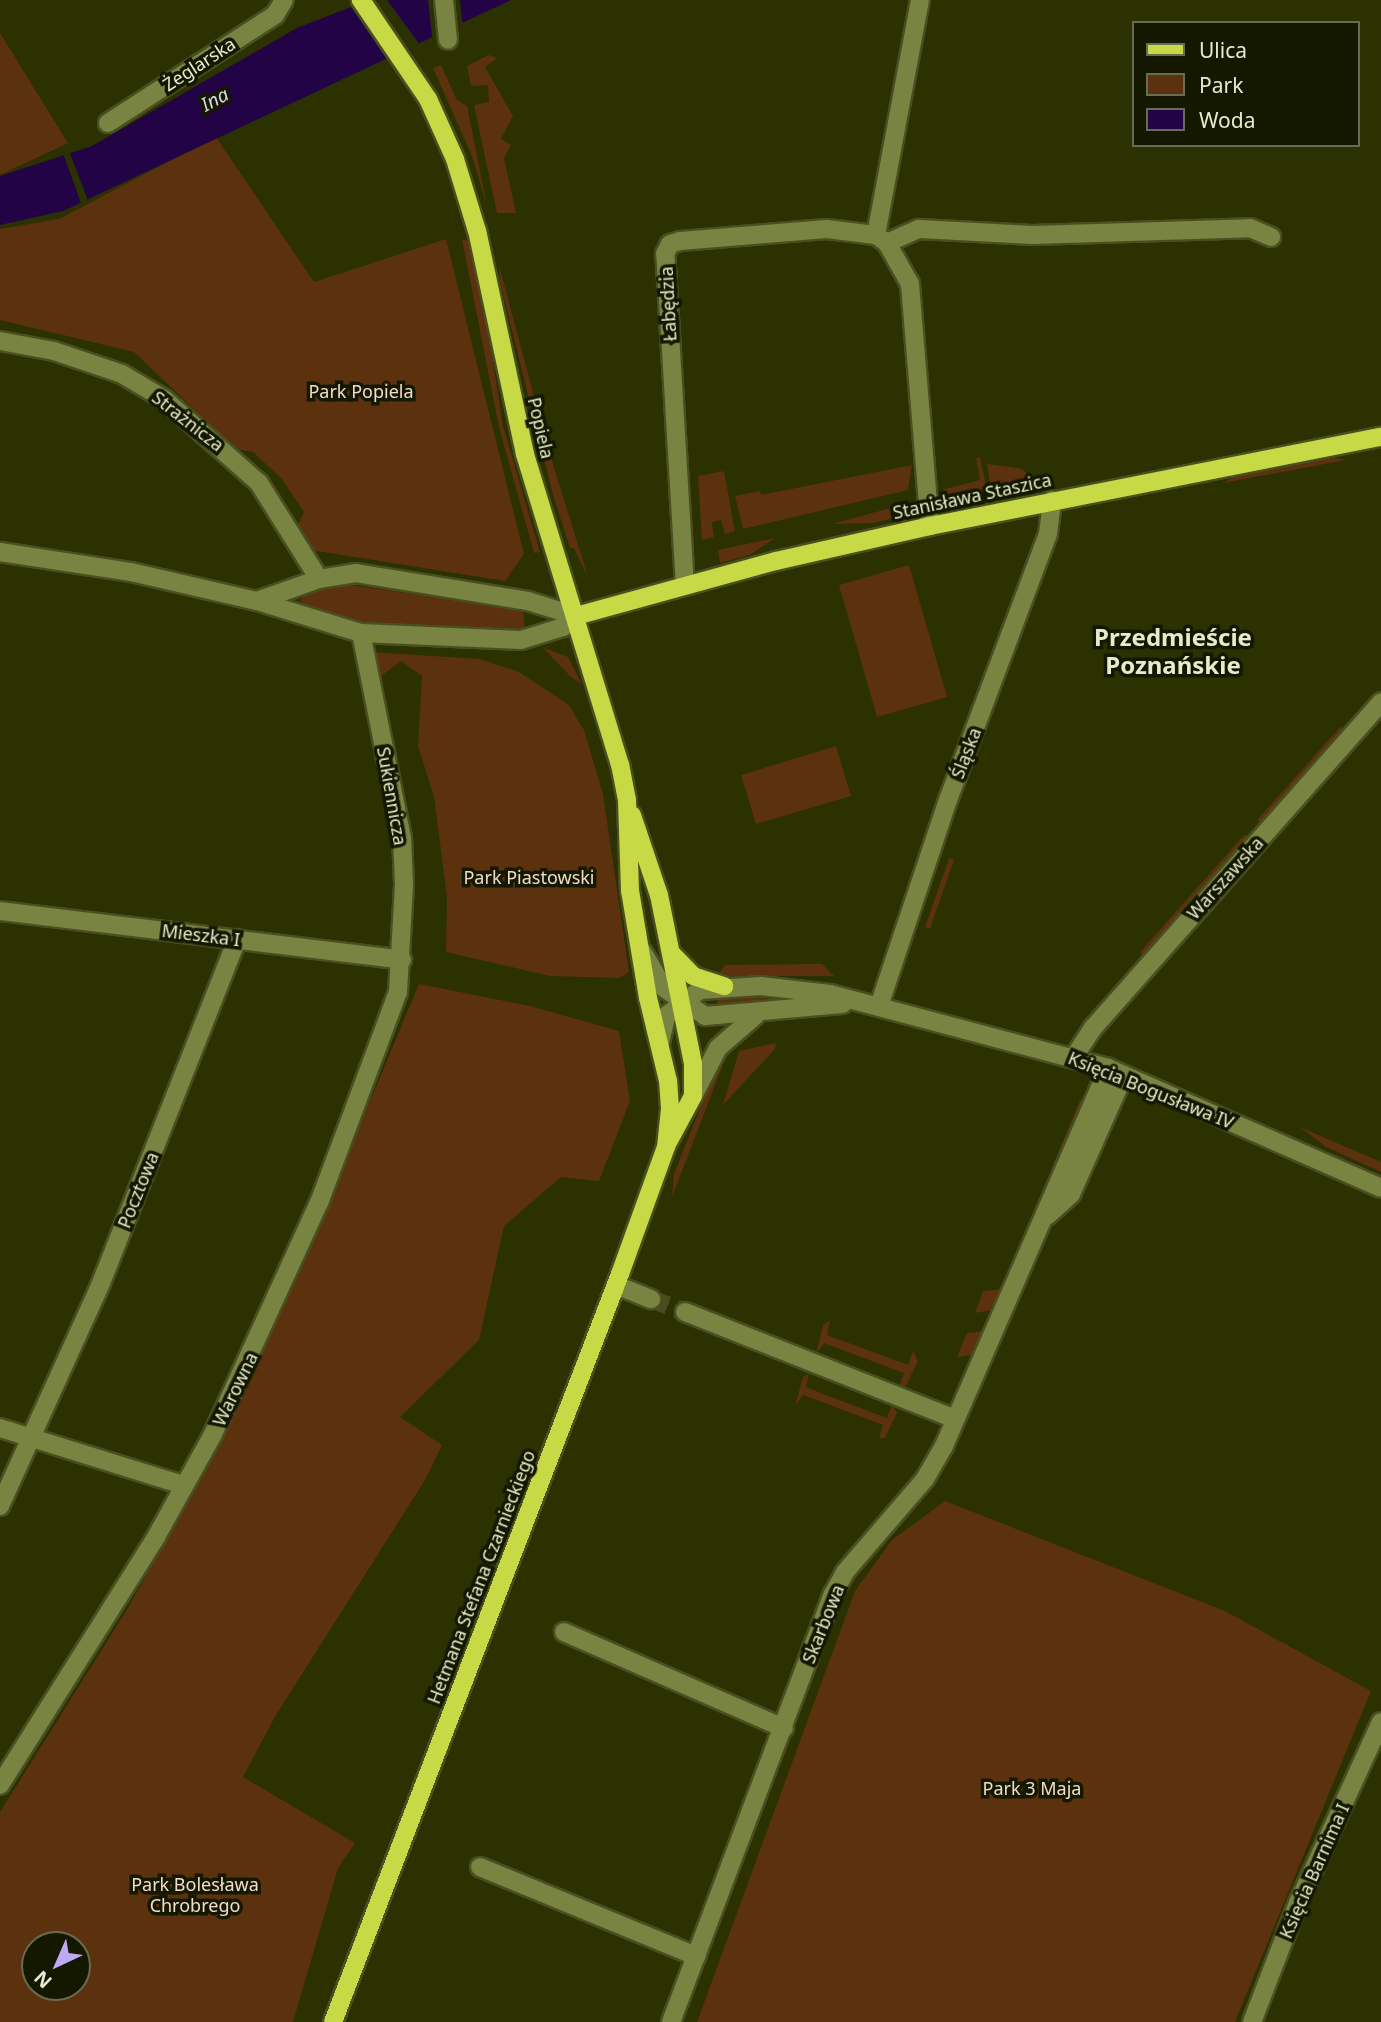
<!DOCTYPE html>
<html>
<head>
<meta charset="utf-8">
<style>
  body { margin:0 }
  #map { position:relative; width:1381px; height:2022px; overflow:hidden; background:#2b3100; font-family:"Noto Sans",sans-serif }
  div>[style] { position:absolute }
  .green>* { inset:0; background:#5c310d }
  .water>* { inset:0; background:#220446 }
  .pier>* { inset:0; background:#2b3100 }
  .minor-tunnel>* { height:18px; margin-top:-9px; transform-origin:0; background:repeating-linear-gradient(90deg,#474d1e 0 18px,transparent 0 27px) }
  .roads { filter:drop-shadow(2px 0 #494f20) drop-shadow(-2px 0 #494f20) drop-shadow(0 2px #494f20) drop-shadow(0 -2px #494f20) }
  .minor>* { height:18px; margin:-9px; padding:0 9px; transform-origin:9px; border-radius:9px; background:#798342 }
  .major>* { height:18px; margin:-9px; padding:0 9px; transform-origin:9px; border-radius:9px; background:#c7d944 }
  span { translate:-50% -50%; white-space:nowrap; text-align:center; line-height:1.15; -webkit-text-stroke:7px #141800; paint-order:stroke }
  .street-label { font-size:18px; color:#e6eccb }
  .park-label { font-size:18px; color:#f2dbcb }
  .water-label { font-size:19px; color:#dbd6ee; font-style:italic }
  .district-label { font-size:24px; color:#e6eccb; font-weight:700 }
  .legend { position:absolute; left:1132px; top:21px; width:228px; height:126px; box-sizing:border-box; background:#141800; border:2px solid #686d51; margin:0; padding:9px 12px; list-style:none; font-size:21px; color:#e6eccb }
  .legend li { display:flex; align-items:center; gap:14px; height:35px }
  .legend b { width:35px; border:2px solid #686d51 }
  .north { position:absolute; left:21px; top:1931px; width:70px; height:70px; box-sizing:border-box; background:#141800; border:2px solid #686d51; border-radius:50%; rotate:224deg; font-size:19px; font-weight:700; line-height:28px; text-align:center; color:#e6eccb }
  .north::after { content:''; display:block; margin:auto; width:24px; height:32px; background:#bea9f5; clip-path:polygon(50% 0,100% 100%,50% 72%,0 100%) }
</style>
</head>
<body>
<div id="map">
  <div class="green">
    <i style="clip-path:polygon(0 33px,68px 143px,0 175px)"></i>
    <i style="clip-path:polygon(489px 55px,497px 58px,485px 67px,513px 116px,501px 139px,511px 145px,504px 158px,516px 213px,497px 213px,474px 105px,489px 102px,488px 85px,471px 86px,467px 66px)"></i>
    <i style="clip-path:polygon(441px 65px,457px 100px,467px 106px,487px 206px,472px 156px,433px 68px)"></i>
    <i style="clip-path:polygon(216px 137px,314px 282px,446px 239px,524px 554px,505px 581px,311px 550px,297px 527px,304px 512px,282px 479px,253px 452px,236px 449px,134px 352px,0 320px,0 229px,59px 219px)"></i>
    <i style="clip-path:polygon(462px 239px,468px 241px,483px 298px,503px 426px,540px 552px,534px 553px,499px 427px)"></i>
    <i style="clip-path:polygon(499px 265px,547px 445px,589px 580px,574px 548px,570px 548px,553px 495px,500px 282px)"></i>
    <i style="clip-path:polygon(980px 457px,987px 491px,957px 497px,942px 490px,980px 480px,976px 458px)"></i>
    <i style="clip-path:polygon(1332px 457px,1346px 460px,1223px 483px,1233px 477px)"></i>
    <i style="clip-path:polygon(987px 464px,1019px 468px,1026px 472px,1028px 484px,991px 490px)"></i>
    <i style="clip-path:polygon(912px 465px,908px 490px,743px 529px,735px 496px,760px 491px,761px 495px)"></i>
    <i style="clip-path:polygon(724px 471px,735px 531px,725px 534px,721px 520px,712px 522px,714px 537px,702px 540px,698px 476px)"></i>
    <i style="clip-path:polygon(894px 507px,909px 507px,901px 516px,874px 523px,832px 524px)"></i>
    <i style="clip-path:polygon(775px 538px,750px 555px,720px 563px,718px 550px)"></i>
    <i style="clip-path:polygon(909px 565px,947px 697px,877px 717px,839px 585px)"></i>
    <i style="clip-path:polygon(338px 583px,523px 610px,525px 630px,359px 623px,305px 607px,300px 600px,308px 591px)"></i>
    <i style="clip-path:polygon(542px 647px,568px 657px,582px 684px,571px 677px)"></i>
    <i style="clip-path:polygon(370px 652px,480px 659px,519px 672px,569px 705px,584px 730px,603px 794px,629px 972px,619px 978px,550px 976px,446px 952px,447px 897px,434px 797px,418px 746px,422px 676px,401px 661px,376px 680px)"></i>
    <i style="clip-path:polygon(1340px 727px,1343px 730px,1260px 823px,1257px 820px)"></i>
    <i style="clip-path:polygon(836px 746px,851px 796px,756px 824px,741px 775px)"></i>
    <i style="clip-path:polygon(1245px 834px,1248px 837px,1143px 955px,1140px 952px)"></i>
    <i style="clip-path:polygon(949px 858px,954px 860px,930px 929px,925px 927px)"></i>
    <i style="clip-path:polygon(822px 964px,834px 976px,717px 976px,725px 965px)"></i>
    <i style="clip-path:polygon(evenodd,419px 984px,530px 1006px,619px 1031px,630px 1101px,599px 1181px,561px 1177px,504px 1226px,479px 1340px,400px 1417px,442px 1445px,425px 1480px,276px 1715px,243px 1777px,355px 1843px,338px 1868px,293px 2022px,0 2022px,0 1812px,128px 1608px,210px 1460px,285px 1304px,419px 984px,35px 1945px,77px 1945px,77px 1987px,35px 1987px,35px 1945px)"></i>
    <i style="clip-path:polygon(717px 996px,769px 996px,771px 998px,717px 1007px)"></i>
    <i style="clip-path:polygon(776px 1043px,775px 1049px,723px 1105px,739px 1051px)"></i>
    <i style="clip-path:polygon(718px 1063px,722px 1067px,672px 1197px,674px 1174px)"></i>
    <i style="clip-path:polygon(1087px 1098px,1027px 1237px,1021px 1243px,1080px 1100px)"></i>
    <i style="clip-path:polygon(1300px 1127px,1381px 1162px,1381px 1172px,1326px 1147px)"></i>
    <i style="clip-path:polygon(1002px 1289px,993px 1310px,975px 1313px,983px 1291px)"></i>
    <i style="clip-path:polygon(830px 1320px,827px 1335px,908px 1365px,913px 1351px,918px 1361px,906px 1386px,900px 1385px,904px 1373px,824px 1343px,816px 1354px,823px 1325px)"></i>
    <i style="clip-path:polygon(984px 1331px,973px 1355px,957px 1357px,967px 1333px)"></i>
    <i style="clip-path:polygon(809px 1373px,806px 1387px,831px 1397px,887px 1418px,892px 1404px,897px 1413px,885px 1438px,879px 1438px,883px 1425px,803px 1395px,795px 1406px,803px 1377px)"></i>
    <i style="clip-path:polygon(945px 1501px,1225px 1611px,1371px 1691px,1235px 2022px,697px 2022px,855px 1591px,892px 1540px)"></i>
  </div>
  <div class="water">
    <i style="clip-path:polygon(369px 0,511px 0,63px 211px,0 225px,0 176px,92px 146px,297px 28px)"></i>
  </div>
  <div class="pier">
    <i style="clip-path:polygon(359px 0,387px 0,423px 49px,392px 62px,349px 4px)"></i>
    <i style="clip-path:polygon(428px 0,460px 0,463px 29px,433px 44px)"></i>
    <i style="clip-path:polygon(69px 151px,89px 203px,82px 206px,63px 153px)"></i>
  </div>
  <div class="minor-tunnel">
    <i style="left:651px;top:1299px;width:36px;rotate:21deg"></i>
  </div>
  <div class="roads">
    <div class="minor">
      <i style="left:444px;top:0;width:40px;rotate:84.3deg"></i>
      <i style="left:108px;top:123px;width:199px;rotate:-32.9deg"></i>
      <i style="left:275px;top:15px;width:17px;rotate:-59deg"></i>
      <i style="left:876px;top:235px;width:239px;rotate:-79.4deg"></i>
      <i style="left:887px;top:243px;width:35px;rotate:-24deg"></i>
      <i style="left:919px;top:229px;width:114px;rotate:3deg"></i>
      <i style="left:1033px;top:235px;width:217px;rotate:-1.8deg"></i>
      <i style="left:1250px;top:228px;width:23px;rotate:23deg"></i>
      <i style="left:0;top:341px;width:55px;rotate:10.5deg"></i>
      <i style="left:54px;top:351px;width:72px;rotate:18.7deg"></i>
      <i style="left:122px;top:374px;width:49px;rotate:30.8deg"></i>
      <i style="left:164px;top:399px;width:127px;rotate:41.5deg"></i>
      <i style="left:259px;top:483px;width:113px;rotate:58deg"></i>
      <i style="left:0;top:552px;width:133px;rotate:8.7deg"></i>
      <i style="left:131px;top:572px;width:129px;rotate:13deg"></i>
      <i style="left:257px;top:601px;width:109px;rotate:17.1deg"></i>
      <i style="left:361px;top:633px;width:160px;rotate:2.5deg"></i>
      <i style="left:521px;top:640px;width:44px;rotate:-17.2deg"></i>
      <i style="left:563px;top:627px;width:17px;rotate:-40deg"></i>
      <i style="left:576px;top:616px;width:50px;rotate:-162.6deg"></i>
      <i style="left:528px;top:601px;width:174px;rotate:-170.8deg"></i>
      <i style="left:356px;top:573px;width:37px;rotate:171deg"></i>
      <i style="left:319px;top:579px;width:66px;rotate:160.5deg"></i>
      <i style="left:685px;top:586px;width:333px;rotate:-93.4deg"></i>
      <i style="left:665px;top:254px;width:11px;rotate:-63deg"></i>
      <i style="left:670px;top:244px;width:10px;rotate:-17deg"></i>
      <i style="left:680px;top:241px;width:147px;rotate:-4.7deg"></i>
      <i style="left:827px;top:229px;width:49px;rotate:7deg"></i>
      <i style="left:876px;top:235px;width:14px;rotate:36deg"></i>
      <i style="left:887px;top:243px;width:47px;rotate:60.7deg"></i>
      <i style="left:910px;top:284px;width:243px;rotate:85.3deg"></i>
      <i style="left:0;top:911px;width:405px;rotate:6.9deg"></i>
      <i style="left:642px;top:951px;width:43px;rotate:59.3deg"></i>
      <i style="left:664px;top:988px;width:50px;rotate:34.3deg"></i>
      <i style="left:705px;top:1016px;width:138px;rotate:-5deg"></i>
      <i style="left:879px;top:1006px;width:217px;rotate:-71.5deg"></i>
      <i style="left:948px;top:800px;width:284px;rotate:-69.4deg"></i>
      <i style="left:1048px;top:534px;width:34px;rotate:-83deg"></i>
      <i style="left:660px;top:1043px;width:28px;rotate:-77deg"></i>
      <i style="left:666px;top:1016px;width:43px;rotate:-37.4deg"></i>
      <i style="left:700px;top:990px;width:61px;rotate:-3.8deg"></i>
      <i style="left:761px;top:986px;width:69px;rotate:6.6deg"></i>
      <i style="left:830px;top:994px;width:288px;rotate:14.9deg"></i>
      <i style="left:1108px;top:1068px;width:298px;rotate:23.7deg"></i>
      <i style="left:1074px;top:1057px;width:35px;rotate:-57deg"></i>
      <i style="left:1093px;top:1028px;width:435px;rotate:-48.5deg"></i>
      <i style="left:693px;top:1096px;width:54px;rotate:-62.5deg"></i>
      <i style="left:718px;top:1048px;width:50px;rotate:-41deg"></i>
      <i style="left:1048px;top:1215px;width:31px;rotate:-42deg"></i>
      <i style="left:1071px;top:1194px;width:130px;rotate:-66deg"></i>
      <i style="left:616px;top:1285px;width:38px;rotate:22deg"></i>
      <i style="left:685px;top:1312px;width:290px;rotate:21.6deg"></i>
      <i style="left:0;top:1428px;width:192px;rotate:17.3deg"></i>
      <i style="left:0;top:1506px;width:245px;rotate:-65.6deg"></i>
      <i style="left:101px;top:1283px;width:370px;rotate:-68.4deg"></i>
      <i style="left:564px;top:1632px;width:240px;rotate:23.6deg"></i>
      <i style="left:0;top:1785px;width:293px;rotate:-57.8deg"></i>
      <i style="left:156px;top:1537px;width:118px;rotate:-61deg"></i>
      <i style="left:213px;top:1434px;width:254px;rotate:-65.4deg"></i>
      <i style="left:319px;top:1203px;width:225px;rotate:-69.5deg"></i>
      <i style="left:398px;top:992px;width:109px;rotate:-86.8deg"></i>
      <i style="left:404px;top:883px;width:45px;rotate:-92.5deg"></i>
      <i style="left:402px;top:838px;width:209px;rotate:-101.3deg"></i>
      <i style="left:480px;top:1867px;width:234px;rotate:22.4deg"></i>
      <i style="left:671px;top:2022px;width:458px;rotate:-69.3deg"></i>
      <i style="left:833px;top:1594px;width:25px;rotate:-61deg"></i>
      <i style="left:845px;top:1572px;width:123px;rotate:-49.3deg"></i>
      <i style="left:925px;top:1479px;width:38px;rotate:-60deg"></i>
      <i style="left:944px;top:1446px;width:412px;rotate:-66.5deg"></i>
      <i style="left:1252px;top:2022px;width:128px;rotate:-68.9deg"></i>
      <i style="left:1298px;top:1903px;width:199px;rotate:-65.4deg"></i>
    </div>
    <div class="major">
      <i style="left:576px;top:616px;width:207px;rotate:-15.4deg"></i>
      <i style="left:776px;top:561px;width:158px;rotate:-12.8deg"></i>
      <i style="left:930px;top:526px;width:460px;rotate:-11.2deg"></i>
      <i style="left:632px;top:815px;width:84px;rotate:71.4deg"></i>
      <i style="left:659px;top:895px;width:172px;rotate:78.6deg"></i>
      <i style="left:693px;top:1064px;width:32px;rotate:90deg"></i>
      <i style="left:693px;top:1096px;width:55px;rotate:118.4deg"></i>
      <i style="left:673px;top:955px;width:29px;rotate:46deg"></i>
      <i style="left:693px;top:976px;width:33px;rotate:18deg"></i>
      <i style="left:333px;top:2022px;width:801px;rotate:-69.01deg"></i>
      <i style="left:620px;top:1274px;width:135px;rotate:-70.1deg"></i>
      <i style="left:666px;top:1147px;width:39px;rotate:-84deg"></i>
      <i style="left:670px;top:1108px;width:27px;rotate:-94deg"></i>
      <i style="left:668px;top:1081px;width:85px;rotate:-103.5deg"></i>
      <i style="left:648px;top:998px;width:109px;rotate:-99.5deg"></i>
      <i style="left:630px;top:891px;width:91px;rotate:-91.9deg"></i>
      <i style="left:627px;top:800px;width:36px;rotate:-101deg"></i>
      <i style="left:620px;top:765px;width:325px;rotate:-107deg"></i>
      <i style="left:525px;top:454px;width:228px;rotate:-102.1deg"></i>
      <i style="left:477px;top:231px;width:75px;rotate:-107deg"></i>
      <i style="left:455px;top:159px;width:66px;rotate:-114.2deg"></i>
      <i style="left:428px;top:99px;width:120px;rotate:-124.1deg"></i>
    </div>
  </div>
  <div class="street-label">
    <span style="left:199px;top:64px;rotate:-33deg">Żeglarska</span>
    <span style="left:668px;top:304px;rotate:-93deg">Łabędzia</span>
    <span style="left:188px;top:421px;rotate:38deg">Strażnicza</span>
    <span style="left:541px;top:428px;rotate:77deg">Popiela</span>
    <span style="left:972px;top:496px;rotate:-12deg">Stanisława Staszica</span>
    <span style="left:966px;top:753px;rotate:-69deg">Śląska</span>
    <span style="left:392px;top:796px;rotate:80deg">Sukiennicza</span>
    <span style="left:1225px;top:878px;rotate:-48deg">Warszawska</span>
    <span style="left:201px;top:935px;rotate:7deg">Mieszka I</span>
    <span style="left:1151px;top:1090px;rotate:22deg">Księcia Bogusława IV</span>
    <span style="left:138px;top:1190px;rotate:-68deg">Pocztowa</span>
    <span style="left:235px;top:1389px;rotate:-64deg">Warowna</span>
    <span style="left:481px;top:1577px;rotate:-69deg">Hetmana Stefana Czarnieckiego</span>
    <span style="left:823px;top:1624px;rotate:-68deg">Skarbowa</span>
    <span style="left:1314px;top:1871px;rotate:-66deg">Księcia Barnima I</span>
  </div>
  <div class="park-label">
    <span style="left:361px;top:391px">Park Popiela</span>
    <span style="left:529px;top:877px">Park Piastowski</span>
    <span style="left:1032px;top:1788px">Park 3 Maja</span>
    <span style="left:195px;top:1895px">Park Bolesława<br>Chrobrego</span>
  </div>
  <div class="water-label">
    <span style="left:215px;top:100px;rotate:-28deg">Ina</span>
  </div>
  <div class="district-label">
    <span style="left:1173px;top:651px">Przedmieście<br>Poznańskie</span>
  </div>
  <ul class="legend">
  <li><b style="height:9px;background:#c7d944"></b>Ulica</li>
  <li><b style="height:19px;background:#5c310d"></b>Park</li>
  <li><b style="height:19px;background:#220446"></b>Woda</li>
  </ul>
  <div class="north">N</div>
</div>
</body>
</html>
